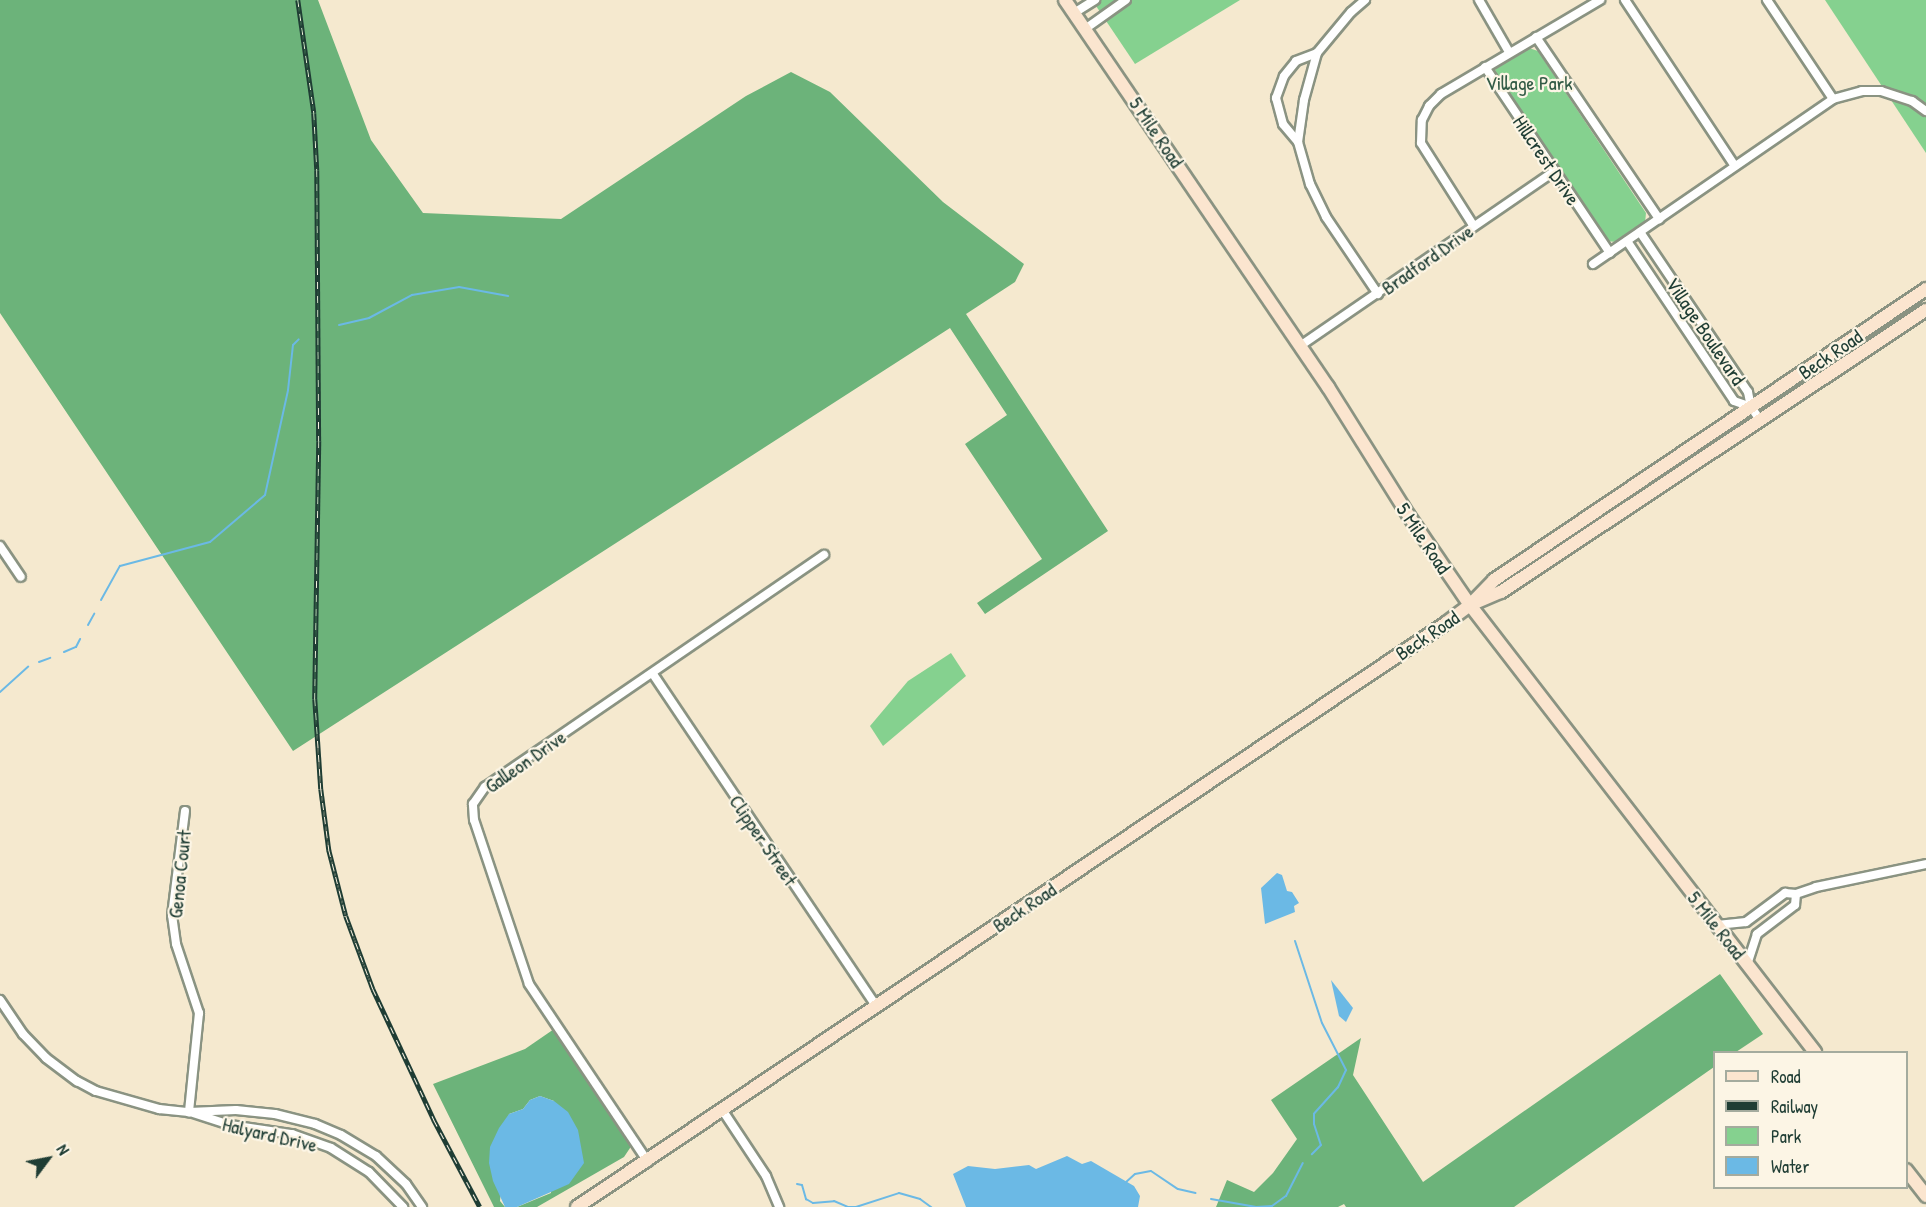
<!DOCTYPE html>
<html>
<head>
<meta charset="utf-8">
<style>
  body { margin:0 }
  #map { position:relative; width:1926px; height:1207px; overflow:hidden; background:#f5e9cf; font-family:"Patrick Hand",sans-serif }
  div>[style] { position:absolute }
  .green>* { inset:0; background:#85d18f }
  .forest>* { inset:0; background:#6cb37a }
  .water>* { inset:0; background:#6bb9e5 }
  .stream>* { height:2px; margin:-1px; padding:0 1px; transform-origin:1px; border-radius:1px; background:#6bb9e5 }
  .roads { filter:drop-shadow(2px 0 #8a9382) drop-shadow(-2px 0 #8a9382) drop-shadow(0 2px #8a9382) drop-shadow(0 -2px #8a9382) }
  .street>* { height:8px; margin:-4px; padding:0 4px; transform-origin:4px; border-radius:4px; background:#fff }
  .secondary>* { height:12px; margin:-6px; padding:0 6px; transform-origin:6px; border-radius:6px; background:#fbe5cf }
  .rail>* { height:4.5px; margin-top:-2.25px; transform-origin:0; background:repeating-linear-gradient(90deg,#fcf5e5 0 7px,#1f3d34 0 14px); box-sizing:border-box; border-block:2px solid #1f3d34 }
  span { translate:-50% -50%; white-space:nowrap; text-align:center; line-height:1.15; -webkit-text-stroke:4.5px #fcf5e5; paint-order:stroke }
  .park-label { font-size:20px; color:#335b46 }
  .street-label { font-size:20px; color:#1f3d34 }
  .legend { position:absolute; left:1713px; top:1051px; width:195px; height:138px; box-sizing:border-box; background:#fcf5e5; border:2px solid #a4ab9e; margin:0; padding:8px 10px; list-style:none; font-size:18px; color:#1f3d34 }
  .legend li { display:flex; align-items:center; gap:12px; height:30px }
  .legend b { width:30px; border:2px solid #a4ab9e }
  .north { position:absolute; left:18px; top:1129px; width:60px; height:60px; -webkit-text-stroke:4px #fcf5e5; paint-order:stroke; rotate:58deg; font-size:16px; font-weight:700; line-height:24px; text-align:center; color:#1f3d34 }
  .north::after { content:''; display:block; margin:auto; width:21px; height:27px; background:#1f3d34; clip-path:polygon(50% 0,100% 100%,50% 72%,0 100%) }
</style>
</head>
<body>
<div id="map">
  <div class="green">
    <i style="clip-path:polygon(1092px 0,1240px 0,1135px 64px)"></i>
    <i style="clip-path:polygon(1825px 0,1926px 0,1926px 153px)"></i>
    <i style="clip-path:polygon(1529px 48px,1538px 51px,1646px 213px,1645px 223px,1616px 242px,1606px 241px,1496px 78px,1495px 68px,1499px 65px)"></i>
    <i style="clip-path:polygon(951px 653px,966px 676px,883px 746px,870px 726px,908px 681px)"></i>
  </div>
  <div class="forest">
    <i style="clip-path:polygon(0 0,318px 0,371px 140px,423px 213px,561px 219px,746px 96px,791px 72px,830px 92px,943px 202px,1024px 264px,1015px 282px,966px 314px,1108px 531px,985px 614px,977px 603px,1042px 559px,965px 444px,1007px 415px,950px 328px,293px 751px,0 313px)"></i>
    <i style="clip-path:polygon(1720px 974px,1763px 1034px,1736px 1052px,1714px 1052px,1714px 1067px,1514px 1207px,1346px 1207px,1344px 1204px,1338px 1207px,1216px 1207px,1227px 1180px,1254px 1192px,1273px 1173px,1297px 1139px,1271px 1100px,1361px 1038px,1353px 1075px,1423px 1182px)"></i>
    <i style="clip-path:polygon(557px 1027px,634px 1142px,624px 1157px,537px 1207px,517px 1207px,551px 1193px,554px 1101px,540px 1096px,530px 1100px,523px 1109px,509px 1114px,500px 1201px,505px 1207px,494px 1207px,433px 1084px,525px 1049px)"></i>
  </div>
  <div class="water">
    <i style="clip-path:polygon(1277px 873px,1282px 875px,1287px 891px,1292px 892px,1299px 903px,1294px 906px,1295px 912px,1265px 924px,1261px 888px)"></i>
    <i style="clip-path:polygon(1331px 980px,1353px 1008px,1346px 1022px,1339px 1016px)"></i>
    <i style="clip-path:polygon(540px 1096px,554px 1101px,568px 1112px,578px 1130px,584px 1163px,569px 1184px,517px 1207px,505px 1207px,493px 1181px,489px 1163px,490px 1147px,499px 1128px,509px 1114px,523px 1109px,530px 1100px)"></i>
    <i style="clip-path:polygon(1067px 1156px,1082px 1164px,1091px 1161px,1134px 1186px,1140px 1196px,1138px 1207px,966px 1207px,953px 1174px,968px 1166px,995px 1169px,1029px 1165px,1036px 1169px)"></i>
  </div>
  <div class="stream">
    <i style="left:339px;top:325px;width:31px;rotate:-13deg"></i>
    <i style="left:369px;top:318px;width:49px;rotate:-28.1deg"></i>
    <i style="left:412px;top:295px;width:48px;rotate:-9.7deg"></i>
    <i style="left:459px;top:287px;width:50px;rotate:10.4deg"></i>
    <i style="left:101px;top:600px;width:39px;rotate:-61deg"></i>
    <i style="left:120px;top:566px;width:93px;rotate:-14.9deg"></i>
    <i style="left:210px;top:542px;width:72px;rotate:-40.5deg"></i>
    <i style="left:265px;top:495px;width:107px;rotate:-77.6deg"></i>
    <i style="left:288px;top:390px;width:45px;rotate:-83.7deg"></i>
    <i style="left:293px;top:345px;width:8px;rotate:-45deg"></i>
    <i style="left:88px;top:625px;width:13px;rotate:-61deg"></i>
    <i style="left:64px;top:652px;width:13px;rotate:-23deg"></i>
    <i style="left:76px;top:647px;width:9px;rotate:-63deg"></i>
    <i style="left:39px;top:662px;width:12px;rotate:-20deg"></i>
    <i style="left:0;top:692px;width:38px;rotate:-42deg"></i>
    <i style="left:1295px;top:941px;width:86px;rotate:71.8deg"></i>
    <i style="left:1322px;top:1023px;width:53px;rotate:62.9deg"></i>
    <i style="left:1346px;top:1070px;width:19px;rotate:115deg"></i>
    <i style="left:1338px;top:1087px;width:36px;rotate:132deg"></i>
    <i style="left:1314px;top:1114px;width:10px;rotate:90deg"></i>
    <i style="left:1314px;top:1124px;width:22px;rotate:72deg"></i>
    <i style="left:1321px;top:1145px;width:13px;rotate:135deg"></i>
    <i style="left:1125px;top:1183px;width:13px;rotate:-42deg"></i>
    <i style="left:1135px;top:1174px;width:16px;rotate:-11deg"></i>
    <i style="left:1151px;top:1171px;width:32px;rotate:34deg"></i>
    <i style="left:1178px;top:1189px;width:18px;rotate:13deg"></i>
    <i style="left:797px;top:1184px;width:5px;rotate:11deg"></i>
    <i style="left:802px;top:1185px;width:15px;rotate:74deg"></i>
    <i style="left:806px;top:1199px;width:8px;rotate:30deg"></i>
    <i style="left:813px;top:1203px;width:21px;rotate:-5deg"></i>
    <i style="left:834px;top:1201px;width:15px;rotate:23deg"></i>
    <i style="left:848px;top:1207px;width:8px"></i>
    <i style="left:856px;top:1207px;width:45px;rotate:-18deg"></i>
    <i style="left:899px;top:1193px;width:22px;rotate:16deg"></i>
    <i style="left:920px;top:1199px;width:14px;rotate:36deg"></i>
    <i style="left:1211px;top:1199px;width:46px;rotate:10.1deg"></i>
    <i style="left:1256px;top:1207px;width:16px;rotate:-4deg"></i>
    <i style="left:1272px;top:1206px;width:17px;rotate:-36deg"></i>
    <i style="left:1286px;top:1196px;width:37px;rotate:-63deg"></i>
  </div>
  <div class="roads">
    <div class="street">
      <i style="left:1365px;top:0;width:18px;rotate:139deg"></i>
      <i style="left:1351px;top:12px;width:53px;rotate:129.7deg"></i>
      <i style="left:1317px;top:53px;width:49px;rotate:105.5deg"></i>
      <i style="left:1304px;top:100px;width:42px;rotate:98.1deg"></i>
      <i style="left:1298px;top:142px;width:44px;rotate:74.1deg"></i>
      <i style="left:1310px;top:184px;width:37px;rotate:64deg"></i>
      <i style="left:1326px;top:217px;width:93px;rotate:56deg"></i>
      <i style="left:1479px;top:0;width:60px;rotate:60deg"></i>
      <i style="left:1625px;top:0;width:199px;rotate:56.5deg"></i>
      <i style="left:1767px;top:0;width:119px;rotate:56.3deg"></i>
      <i style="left:1074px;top:13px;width:25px;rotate:-32deg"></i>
      <i style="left:1085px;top:29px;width:50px;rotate:-35.3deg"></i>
      <i style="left:1536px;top:37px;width:220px;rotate:55.9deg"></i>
      <i style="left:1485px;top:67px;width:224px;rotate:56.1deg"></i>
      <i style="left:1298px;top:142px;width:23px;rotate:-130deg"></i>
      <i style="left:1283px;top:124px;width:27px;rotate:-105deg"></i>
      <i style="left:1276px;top:98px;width:23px;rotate:-70deg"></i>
      <i style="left:1284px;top:76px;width:19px;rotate:-51deg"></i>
      <i style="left:1296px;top:61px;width:22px;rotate:-21deg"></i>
      <i style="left:1473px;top:225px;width:97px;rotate:-122.4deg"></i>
      <i style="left:1421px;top:143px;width:23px;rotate:-88deg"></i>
      <i style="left:1422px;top:120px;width:16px;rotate:-63deg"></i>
      <i style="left:1429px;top:106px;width:17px;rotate:-45deg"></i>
      <i style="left:1441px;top:94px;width:185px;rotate:-30.6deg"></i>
      <i style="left:1640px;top:232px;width:193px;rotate:56deg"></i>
      <i style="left:1748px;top:392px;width:15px;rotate:79deg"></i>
      <i style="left:1751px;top:407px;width:16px;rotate:55deg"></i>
      <i style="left:1627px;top:241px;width:192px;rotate:56.2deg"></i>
      <i style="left:1734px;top:401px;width:18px;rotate:19deg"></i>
      <i style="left:1593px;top:264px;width:291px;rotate:-34.5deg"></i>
      <i style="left:1833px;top:99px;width:30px;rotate:-15deg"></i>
      <i style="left:1862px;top:91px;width:19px"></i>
      <i style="left:1881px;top:91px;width:33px;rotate:18deg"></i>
      <i style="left:1912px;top:101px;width:17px;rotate:36deg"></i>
      <i style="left:1300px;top:346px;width:309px;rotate:-34.5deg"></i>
      <i style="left:0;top:546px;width:37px;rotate:56deg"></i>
      <i style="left:653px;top:674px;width:400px;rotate:56.1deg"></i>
      <i style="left:185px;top:811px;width:105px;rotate:97.1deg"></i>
      <i style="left:172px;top:915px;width:29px;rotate:82deg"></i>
      <i style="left:176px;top:944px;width:73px;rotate:71.6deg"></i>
      <i style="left:199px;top:1013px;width:100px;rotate:95.8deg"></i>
      <i style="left:1796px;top:894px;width:21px;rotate:-19deg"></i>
      <i style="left:1816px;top:887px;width:112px;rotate:-11.8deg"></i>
      <i style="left:1717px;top:925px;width:29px;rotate:-6deg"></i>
      <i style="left:1746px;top:922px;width:49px;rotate:-36.6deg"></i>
      <i style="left:1785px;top:893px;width:11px;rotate:5deg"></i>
      <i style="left:1796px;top:894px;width:11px;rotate:95deg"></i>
      <i style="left:1795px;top:905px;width:48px;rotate:142.7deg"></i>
      <i style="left:1757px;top:934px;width:32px;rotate:108deg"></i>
      <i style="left:0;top:1000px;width:41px;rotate:55.9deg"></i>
      <i style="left:23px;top:1034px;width:33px;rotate:46deg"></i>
      <i style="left:46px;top:1058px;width:39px;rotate:37deg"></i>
      <i style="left:77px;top:1081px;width:21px;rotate:28deg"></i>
      <i style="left:96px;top:1091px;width:66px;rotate:15.9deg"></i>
      <i style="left:159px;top:1109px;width:30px;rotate:6deg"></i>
      <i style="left:189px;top:1112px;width:47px;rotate:-2.4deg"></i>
      <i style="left:236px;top:1110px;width:39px;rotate:6deg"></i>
      <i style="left:275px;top:1114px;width:41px;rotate:14deg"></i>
      <i style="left:315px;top:1124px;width:28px;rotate:23deg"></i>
      <i style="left:341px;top:1135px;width:41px;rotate:31deg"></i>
      <i style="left:376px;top:1156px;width:41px;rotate:43deg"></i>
      <i style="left:406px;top:1184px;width:28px;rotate:55deg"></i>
      <i style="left:723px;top:1111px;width:78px;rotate:56.5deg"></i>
      <i style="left:766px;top:1176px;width:34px;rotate:67deg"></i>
      <i style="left:193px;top:1113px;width:39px;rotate:18deg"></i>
      <i style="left:230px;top:1125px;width:63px;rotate:8.3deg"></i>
      <i style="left:292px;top:1134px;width:41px;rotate:19.7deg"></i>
      <i style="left:331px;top:1148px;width:45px;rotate:32.3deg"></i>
      <i style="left:369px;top:1172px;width:49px;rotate:45.8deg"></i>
      <i style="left:648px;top:1162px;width:214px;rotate:-123.8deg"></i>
      <i style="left:529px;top:984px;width:173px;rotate:-108.5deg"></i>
      <i style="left:474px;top:820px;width:16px;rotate:-94deg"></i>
      <i style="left:473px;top:804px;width:21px;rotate:-55deg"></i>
      <i style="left:485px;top:787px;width:411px;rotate:-34.4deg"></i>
    </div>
    <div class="secondary">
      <i style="left:1065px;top:0;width:468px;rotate:55.8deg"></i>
      <i style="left:1328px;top:387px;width:152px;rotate:57.9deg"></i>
      <i style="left:1409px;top:516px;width:108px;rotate:55.6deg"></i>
      <i style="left:1470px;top:605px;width:565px;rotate:52.34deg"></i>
      <i style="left:1477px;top:602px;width:26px;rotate:-23deg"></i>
      <i style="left:1501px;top:592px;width:510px;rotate:-33.57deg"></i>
      <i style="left:1906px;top:1170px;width:33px;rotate:52deg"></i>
      <i style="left:577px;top:1207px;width:1047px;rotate:-33.9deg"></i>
      <i style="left:1446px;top:623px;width:30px;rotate:-37deg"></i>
      <i style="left:1470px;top:605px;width:35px;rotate:-46deg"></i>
      <i style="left:1494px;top:580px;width:521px;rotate:-33.96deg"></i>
    </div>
  </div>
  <div class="rail">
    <i style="left:298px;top:0;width:114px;rotate:81.9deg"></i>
    <i style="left:314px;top:113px;width:57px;rotate:87deg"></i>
    <i style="left:317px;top:170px;width:271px;rotate:89.6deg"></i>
    <i style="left:319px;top:441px;width:258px;rotate:90.9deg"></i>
    <i style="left:315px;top:699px;width:90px;rotate:86.2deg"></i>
    <i style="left:321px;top:789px;width:62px;rotate:82.5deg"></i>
    <i style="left:329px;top:850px;width:68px;rotate:75.6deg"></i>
    <i style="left:346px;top:916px;width:78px;rotate:69.7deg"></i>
    <i style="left:373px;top:989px;width:145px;rotate:65deg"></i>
    <i style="left:434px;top:1120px;width:98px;rotate:62.1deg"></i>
  </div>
  <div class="park-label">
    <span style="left:1529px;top:82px">Village Park</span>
  </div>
  <div class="street-label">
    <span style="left:1157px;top:132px;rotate:56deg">5 Mile Road</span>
    <span style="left:1547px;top:160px;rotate:56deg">Hillcrest Drive</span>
    <span style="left:1427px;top:259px;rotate:-35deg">Bradford Drive</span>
    <span style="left:1706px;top:331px;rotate:56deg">Village Boulevard</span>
    <span style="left:1830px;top:354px;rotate:-34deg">Beck Road</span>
    <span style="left:1424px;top:538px;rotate:56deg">5 Mile Road</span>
    <span style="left:1427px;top:635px;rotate:-34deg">Beck Road</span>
    <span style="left:525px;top:761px;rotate:-35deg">Galleon Drive</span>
    <span style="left:764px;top:840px;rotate:56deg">Clipper Street</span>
    <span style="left:179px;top:874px;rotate:-84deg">Genoa Court</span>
    <span style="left:1024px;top:907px;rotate:-34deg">Beck Road</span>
    <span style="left:1717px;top:925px;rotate:52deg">5 Mile Road</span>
    <span style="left:270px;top:1134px;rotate:13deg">Halyard Drive</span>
  </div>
  <ul class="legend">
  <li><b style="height:8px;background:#fbe5cf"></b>Road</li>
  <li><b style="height:8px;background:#1f3d34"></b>Railway</li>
  <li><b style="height:16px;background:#85d18f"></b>Park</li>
  <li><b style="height:16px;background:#6bb9e5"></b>Water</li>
  </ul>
  <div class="north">N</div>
</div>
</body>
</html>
